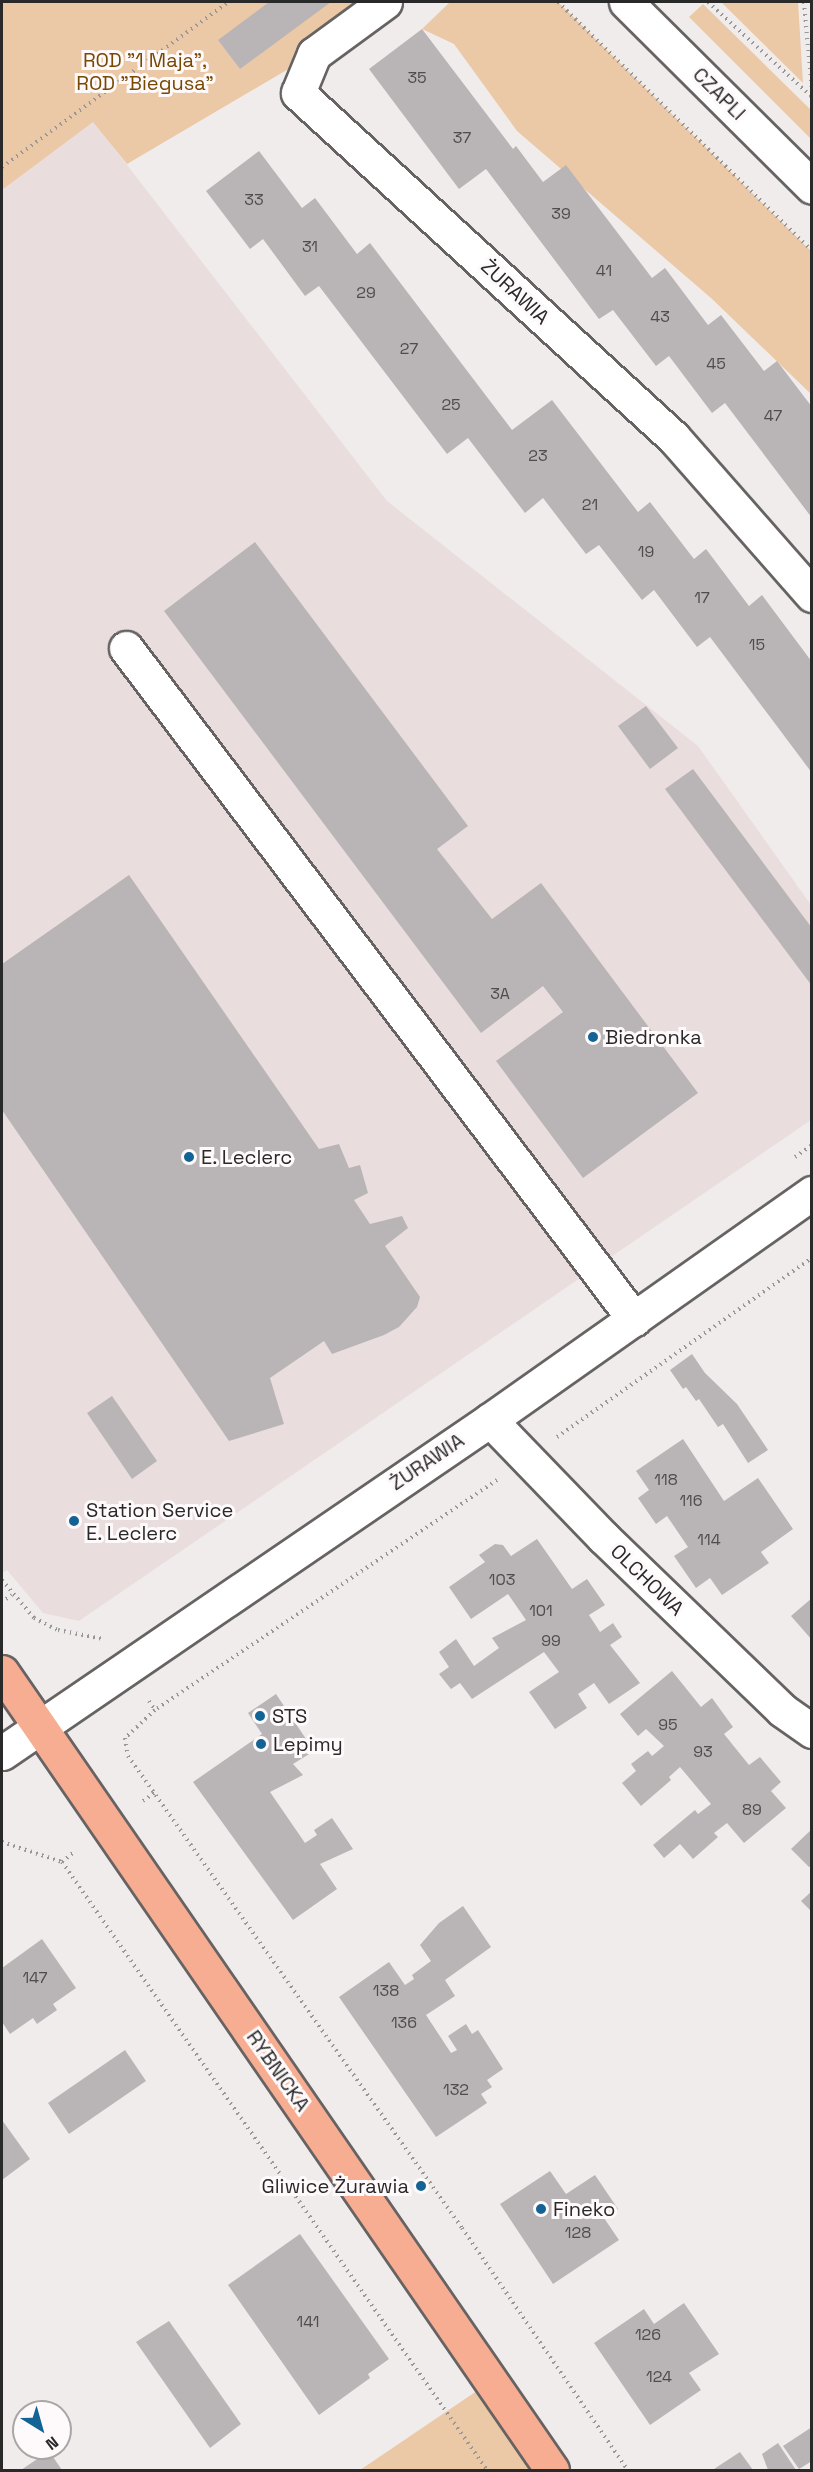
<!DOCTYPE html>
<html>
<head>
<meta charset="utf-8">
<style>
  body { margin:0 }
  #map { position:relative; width:813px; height:2472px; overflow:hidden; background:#f0ecec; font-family:"Space Grotesk",sans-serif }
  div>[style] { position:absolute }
  .built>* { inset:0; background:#eadddd }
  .green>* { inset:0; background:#ecc9a6 }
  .building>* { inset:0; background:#b9b5b7 }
  .path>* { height:4px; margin-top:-2px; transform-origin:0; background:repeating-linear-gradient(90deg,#999696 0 1.5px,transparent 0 6px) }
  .roads { filter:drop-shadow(2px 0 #676363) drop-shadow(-2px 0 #676363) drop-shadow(0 2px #676363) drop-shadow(0 -2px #676363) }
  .minor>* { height:33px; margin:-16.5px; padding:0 16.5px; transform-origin:16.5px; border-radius:16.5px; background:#fff }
  .major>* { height:33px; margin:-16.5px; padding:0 16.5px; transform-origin:16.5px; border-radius:16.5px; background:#f7ad91 }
  .dots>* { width:16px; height:16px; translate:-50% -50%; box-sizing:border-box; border:3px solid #fef9fa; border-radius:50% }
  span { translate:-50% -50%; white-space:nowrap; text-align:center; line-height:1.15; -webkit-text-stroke:6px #fef9fa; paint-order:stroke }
  .number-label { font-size:16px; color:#4e4c4c }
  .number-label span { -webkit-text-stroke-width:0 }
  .park-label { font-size:20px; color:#774802 }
  .street-label { font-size:20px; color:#2a2929 }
  .poi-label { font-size:20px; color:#2a2929 }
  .left { translate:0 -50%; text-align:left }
  .right { translate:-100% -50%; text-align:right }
  .frame { position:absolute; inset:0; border:3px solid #2a2929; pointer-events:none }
  .north { position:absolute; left:12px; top:2400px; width:60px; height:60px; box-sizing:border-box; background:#fef9fa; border:2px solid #a9a6a6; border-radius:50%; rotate:143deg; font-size:16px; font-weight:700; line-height:24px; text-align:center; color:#2a2929 }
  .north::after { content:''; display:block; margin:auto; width:21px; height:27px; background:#136395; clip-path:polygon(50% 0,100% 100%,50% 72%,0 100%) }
</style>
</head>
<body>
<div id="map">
  <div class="built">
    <i style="clip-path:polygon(93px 121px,387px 501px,698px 746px,811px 905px,811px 1120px,79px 1621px,43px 1613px,7px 1570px,2px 1573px,2px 190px)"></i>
  </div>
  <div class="green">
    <i style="clip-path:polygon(2px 2px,385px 2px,314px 54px,127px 164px,93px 122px,2px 190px)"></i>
    <i style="clip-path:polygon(450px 2px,558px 2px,811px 251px,811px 394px,711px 298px,517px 131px,454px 44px,422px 29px)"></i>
    <i style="clip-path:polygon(721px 2px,798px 2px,803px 83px)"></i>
    <i style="clip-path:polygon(703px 4px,811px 110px,811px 139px,689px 17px)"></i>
    <i style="clip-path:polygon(493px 2380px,552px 2470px,360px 2470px)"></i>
  </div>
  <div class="building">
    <i style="clip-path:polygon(269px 2px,331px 2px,240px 69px,218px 40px)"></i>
    <i style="clip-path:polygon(422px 29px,513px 149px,516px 146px,543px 182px,566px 165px,652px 278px,665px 268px,708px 325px,721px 315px,764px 371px,777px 361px,812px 407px,812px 518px,725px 403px,712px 413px,669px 356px,656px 366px,613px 310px,599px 319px,486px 169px,459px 189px,369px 69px)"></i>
    <i style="clip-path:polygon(259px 151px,302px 208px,315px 198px,357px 254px,370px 243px,512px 430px,552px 400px,638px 512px,650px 502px,694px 559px,706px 549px,749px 606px,762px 595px,812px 662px,812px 773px,710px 637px,697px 647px,654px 590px,642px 600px,599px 545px,586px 554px,543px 498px,525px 513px,468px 438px,447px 454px,319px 286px,305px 296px,263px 239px,250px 249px,206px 191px)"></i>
    <i style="clip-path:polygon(255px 542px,468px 826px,437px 849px,492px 919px,541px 883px,698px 1093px,583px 1178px,496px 1061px,563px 1012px,543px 986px,481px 1033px,164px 611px)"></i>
    <i style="clip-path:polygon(646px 706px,678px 748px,650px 769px,618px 726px)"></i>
    <i style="clip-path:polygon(693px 769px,812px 928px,812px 986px,665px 789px)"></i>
    <i style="clip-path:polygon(129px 875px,319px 1149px,339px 1144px,349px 1168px,360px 1165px,368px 1193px,354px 1200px,370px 1224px,402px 1216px,408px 1228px,385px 1246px,420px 1297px,417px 1307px,399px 1327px,384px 1335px,332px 1354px,324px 1341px,270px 1378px,284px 1424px,229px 1441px,2px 1110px,2px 964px)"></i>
    <i style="clip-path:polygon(692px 1354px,705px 1373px,737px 1404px,768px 1450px,748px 1463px,723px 1424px,718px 1427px,699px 1399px,696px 1401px,686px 1387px,683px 1389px,670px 1370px)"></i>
    <i style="clip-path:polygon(112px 1396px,157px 1461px,132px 1479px,87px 1413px)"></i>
    <i style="clip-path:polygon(683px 1439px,724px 1501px,758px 1478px,793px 1529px,761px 1552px,769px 1563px,722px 1595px,710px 1578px,696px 1588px,674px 1556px,688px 1547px,667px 1516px,656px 1524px,638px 1498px,649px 1490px,636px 1471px)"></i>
    <i style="clip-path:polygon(537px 1539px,572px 1589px,587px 1579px,605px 1605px,589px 1615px,600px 1632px,613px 1623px,622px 1637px,610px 1645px,640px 1683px,609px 1704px,594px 1683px,578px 1694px,587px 1708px,555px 1729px,529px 1692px,559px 1672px,544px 1652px,472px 1699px,460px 1683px,451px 1689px,439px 1674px,449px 1667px,439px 1652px,456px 1639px,474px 1666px,499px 1648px,492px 1638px,526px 1620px,508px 1594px,471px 1619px,449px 1587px,485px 1562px,479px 1555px,495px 1544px,503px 1545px,511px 1556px)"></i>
    <i style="clip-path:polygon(812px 1598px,812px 1640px,791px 1616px)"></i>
    <i style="clip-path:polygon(672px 1671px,701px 1707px,712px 1698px,733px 1727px,724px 1734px,749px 1765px,760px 1757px,781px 1782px,771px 1791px,786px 1808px,744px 1843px,727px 1823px,714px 1833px,718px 1837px,693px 1859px,680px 1844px,664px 1858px,653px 1845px,695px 1810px,698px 1814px,711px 1804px,680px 1767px,669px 1777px,671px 1780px,641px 1806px,622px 1783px,636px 1771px,631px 1764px,648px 1751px,652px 1756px,664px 1746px,646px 1729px,638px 1736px,620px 1714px)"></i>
    <i style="clip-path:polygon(276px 1694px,314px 1751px,293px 1764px,303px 1775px,270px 1792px,305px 1843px,317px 1835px,314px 1830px,332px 1818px,353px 1849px,320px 1864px,337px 1889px,293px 1920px,193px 1782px,262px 1734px,248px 1713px)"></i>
    <i style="clip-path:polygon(812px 1829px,812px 1865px,809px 1867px,791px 1849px)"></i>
    <i style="clip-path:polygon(812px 1891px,812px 1912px,801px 1901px)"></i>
    <i style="clip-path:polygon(463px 1906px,491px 1947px,445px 1980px,455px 1996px,426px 2015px,451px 2053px,457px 2050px,448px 2036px,466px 2024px,472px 2034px,478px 2030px,503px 2069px,487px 2080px,492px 2087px,481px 2094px,487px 2103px,436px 2137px,339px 1997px,389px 1962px,405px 1985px,414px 1979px,412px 1975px,431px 1961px,420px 1945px,439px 1923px)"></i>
    <i style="clip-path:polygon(42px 1939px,76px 1988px,53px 2004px,57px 2010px,37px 2024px,33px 2018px,10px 2034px,2px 2022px,2px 1968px)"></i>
    <i style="clip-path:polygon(125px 2050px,146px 2081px,69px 2134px,48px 2103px)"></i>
    <i style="clip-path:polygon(2px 2120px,30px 2159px,2px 2180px)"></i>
    <i style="clip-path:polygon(550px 2171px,566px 2194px,595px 2175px,618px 2209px,604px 2218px,619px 2240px,553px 2284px,500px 2204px)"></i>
    <i style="clip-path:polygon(300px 2234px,389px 2359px,368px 2374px,370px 2378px,319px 2415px,228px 2285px)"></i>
    <i style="clip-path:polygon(684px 2303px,719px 2354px,689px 2373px,701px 2390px,650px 2425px,594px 2343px,644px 2309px,654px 2324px)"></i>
    <i style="clip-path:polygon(169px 2321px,241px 2424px,210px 2448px,136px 2342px)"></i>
    <i style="clip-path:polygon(812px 2427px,812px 2461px,799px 2469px,783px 2446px)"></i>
    <i style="clip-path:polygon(778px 2443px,796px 2470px,768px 2470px,762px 2454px)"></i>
    <i style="clip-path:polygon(49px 2451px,62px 2470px,21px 2470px)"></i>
    <i style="clip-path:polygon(740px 2452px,753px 2470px,713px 2470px,717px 2467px)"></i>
  </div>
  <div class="path">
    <i style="left:558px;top:2px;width:356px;rotate:44.4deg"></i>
    <i style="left:708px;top:2px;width:141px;rotate:42.4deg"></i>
    <i style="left:804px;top:2px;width:90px;rotate:84.9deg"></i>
    <i style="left:2px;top:167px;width:280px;rotate:-36.1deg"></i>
    <i style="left:795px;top:1157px;width:21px;rotate:-35deg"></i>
    <i style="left:557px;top:1437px;width:312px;rotate:-35.1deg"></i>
    <i style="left:497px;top:1480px;width:412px;rotate:146.1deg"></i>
    <i style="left:155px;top:1710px;width:41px;rotate:137deg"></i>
    <i style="left:125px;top:1738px;width:18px;rotate:81deg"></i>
    <i style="left:128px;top:1756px;width:578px;rotate:54.72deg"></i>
    <i style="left:462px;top:2228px;width:293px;rotate:55.6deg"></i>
    <i style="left:2px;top:1580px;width:50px;rotate:49.9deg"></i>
    <i style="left:34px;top:1618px;width:27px;rotate:27deg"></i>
    <i style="left:58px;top:1630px;width:46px;rotate:11.3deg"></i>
    <i style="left:6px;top:1599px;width:7px;rotate:-34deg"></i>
    <i style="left:149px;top:1701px;width:11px;rotate:56deg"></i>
    <i style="left:143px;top:1801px;width:14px;rotate:-36deg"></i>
    <i style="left:2px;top:1842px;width:63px;rotate:18.4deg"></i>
    <i style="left:62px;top:1862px;width:742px;rotate:55.05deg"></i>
    <i style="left:62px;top:1862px;width:16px;rotate:-40deg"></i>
  </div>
  <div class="roads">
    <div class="minor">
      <i style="left:385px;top:2px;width:88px;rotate:143.8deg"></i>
      <i style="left:314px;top:54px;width:42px;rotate:112.3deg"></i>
      <i style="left:298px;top:93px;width:510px;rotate:42.54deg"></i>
      <i style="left:674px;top:438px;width:209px;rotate:48.7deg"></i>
      <i style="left:626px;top:2px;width:262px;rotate:44.8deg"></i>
      <i style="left:126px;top:648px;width:842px;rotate:52.87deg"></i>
      <i style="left:490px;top:1420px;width:163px;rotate:46deg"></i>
      <i style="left:603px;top:1537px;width:249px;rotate:44deg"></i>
      <i style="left:782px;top:1710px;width:37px;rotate:35deg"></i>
      <i style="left:2px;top:1753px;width:591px;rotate:-34.31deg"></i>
      <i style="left:490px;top:1420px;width:394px;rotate:-35.2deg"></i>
    </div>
    <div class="major">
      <i style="left:2px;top:1672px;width:969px;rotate:55.42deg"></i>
    </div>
  </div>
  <div class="dots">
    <i style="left:593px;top:1037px;background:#136395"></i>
    <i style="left:189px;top:1157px;background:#136395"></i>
    <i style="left:74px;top:1521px;background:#136395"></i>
    <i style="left:260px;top:1716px;background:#136395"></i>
    <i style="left:261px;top:1744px;background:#136395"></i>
    <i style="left:421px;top:2186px;background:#136395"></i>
    <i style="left:541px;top:2209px;background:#136395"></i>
  </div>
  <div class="number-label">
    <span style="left:417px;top:78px">35</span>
    <span style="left:462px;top:138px">37</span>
    <span style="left:254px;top:200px">33</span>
    <span style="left:561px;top:214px">39</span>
    <span style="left:310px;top:247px">31</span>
    <span style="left:604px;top:271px">41</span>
    <span style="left:366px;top:293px">29</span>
    <span style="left:660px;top:317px">43</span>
    <span style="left:409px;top:349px">27</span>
    <span style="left:716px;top:364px">45</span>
    <span style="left:451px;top:405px">25</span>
    <span style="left:773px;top:416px">47</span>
    <span style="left:538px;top:456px">23</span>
    <span style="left:590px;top:505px">21</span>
    <span style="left:646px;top:552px">19</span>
    <span style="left:702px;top:598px">17</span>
    <span style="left:757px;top:645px">15</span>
    <span style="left:500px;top:994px">3A</span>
    <span style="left:666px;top:1480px">118</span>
    <span style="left:691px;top:1501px">116</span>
    <span style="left:709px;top:1540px">114</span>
    <span style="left:502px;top:1580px">103</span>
    <span style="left:541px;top:1611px">101</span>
    <span style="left:551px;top:1641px">99</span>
    <span style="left:668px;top:1725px">95</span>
    <span style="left:703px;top:1752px">93</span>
    <span style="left:752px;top:1810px">89</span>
    <span style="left:35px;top:1978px">147</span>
    <span style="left:386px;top:1991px">138</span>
    <span style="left:404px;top:2023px">136</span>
    <span style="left:456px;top:2090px">132</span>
    <span style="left:578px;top:2233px">128</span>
    <span style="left:308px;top:2322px">141</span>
    <span style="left:648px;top:2335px">126</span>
    <span style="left:659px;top:2377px">124</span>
  </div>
  <div class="park-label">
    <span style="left:145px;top:72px">ROD "1 Maja",<br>ROD "Biegusa"</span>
  </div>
  <div class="street-label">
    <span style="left:719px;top:94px;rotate:45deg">CZAPLI</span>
    <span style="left:515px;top:292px;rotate:43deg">ŻURAWIA</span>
    <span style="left:427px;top:1462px;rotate:-34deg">ŻURAWIA</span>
    <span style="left:647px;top:1580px;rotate:44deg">OLCHOWA</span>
    <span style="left:278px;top:2071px;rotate:55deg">RYBNICKA</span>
  </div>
  <div class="poi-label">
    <span class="left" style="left:605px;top:1037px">Biedronka</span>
    <span class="left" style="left:201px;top:1157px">E. Leclerc</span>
    <span class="left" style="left:86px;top:1522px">Station Service<br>E. Leclerc</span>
    <span class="left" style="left:272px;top:1716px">STS</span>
    <span class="left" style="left:273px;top:1744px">Lepimy</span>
    <span class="right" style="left:409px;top:2186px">Gliwice Żurawia</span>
    <span class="left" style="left:553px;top:2209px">Fineko</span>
  </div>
  <div class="frame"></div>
  <div class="north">N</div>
</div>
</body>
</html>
